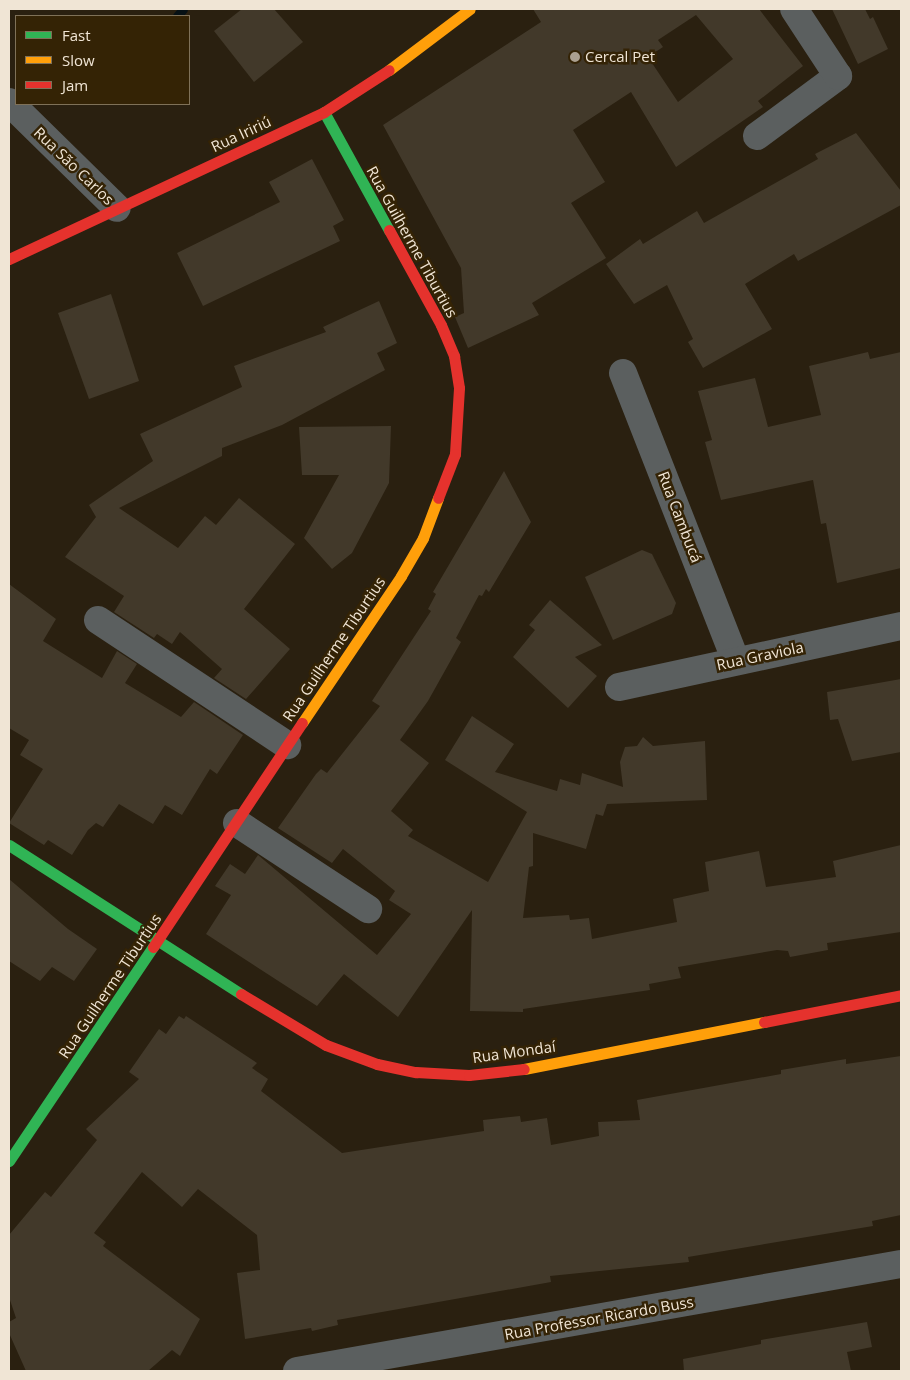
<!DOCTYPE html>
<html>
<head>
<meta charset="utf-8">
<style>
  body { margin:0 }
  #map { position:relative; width:910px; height:1380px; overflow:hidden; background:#2a2010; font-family:"Open Sans",sans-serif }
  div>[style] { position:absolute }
  .stream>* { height:9px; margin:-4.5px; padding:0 4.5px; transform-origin:4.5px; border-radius:4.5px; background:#071115 }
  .building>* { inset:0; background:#42392a }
  .street>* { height:28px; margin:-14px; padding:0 14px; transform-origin:14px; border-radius:14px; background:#5b5f5f }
  .fast>* { height:11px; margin:-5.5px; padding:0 5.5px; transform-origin:5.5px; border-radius:5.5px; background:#30b455 }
  .slow>* { height:11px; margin:-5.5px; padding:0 5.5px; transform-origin:5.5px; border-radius:5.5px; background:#ff9f0a }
  .jam>* { height:11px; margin:-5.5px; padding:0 5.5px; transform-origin:5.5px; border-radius:5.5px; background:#e5322d }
  .dots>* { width:14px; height:14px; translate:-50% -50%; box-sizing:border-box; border:2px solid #342305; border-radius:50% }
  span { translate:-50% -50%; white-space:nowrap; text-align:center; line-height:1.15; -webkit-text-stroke:5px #342305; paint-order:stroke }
  .poi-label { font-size:15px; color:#f0e5d5 }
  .left { translate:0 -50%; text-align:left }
  .street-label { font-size:15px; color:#f0e5d5 }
  .frame { position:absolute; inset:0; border:10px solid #f0e5d5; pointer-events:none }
  .legend { position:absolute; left:15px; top:15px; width:175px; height:90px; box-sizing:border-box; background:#342305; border:1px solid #7f7158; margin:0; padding:6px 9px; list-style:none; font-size:15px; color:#f0e5d5 }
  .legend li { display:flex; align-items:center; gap:10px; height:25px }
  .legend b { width:25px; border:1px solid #7f7158 }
</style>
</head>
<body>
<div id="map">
  <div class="stream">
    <i style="left:177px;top:16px;width:9px;rotate:-49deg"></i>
  </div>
  <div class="building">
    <i style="clip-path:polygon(242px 9px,274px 9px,303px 42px,254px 82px,214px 31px)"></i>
    <i style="clip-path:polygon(evenodd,533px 9px,759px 9px,803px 66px,758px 101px,763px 107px,676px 167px,631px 92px,573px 130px,605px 182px,571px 203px,606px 258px,532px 303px,539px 315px,468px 348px,455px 317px,464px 313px,461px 268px,383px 125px,541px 22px,533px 9px,696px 15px,733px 59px,678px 102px,648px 57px,663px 47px,658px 40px,696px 15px)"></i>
    <i style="clip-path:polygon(832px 9px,865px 9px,870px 19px,873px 17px,888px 49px,858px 64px)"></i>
    <i style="clip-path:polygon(856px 133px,901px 191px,901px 205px,798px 261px,794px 254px,745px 284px,772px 329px,703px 368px,688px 342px,693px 339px,667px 285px,634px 304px,606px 264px,640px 239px,643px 244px,697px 211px,704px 223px,818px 159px,815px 154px)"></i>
    <i style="clip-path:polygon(312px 159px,344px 220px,333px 226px,340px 241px,203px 306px,177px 253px,280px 202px,269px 182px)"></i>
    <i style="clip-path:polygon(111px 294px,139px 381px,89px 399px,58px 313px)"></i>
    <i style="clip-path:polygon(379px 301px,397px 343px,377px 353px,385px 370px,282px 425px,222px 448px,222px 456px,119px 508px,178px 548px,205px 516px,216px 525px,239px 498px,295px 544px,244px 609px,290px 649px,246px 699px,214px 678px,222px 669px,180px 632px,172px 644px,157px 634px,154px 638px,114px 612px,124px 596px,65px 557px,96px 517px,89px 505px,153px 461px,140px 434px,242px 387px,234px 366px,326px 332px,323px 327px)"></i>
    <i style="clip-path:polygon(868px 352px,870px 359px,901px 352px,901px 568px,837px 583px,826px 523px,821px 524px,813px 480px,721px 500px,705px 442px,712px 440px,698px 391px,755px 378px,768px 427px,821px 415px,809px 366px)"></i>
    <i style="clip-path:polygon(391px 426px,389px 483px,352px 553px,332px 569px,304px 538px,339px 475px,302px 475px,299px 427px)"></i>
    <i style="clip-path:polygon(504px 471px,531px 522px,489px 592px,486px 589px,482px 596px,479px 595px,456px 638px,461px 642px,428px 701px,400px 740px,429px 763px,391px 811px,413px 830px,408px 836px,488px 882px,527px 812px,445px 760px,472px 716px,514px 744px,495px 772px,557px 791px,560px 779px,580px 785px,582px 773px,623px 787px,620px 762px,625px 747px,637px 746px,643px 737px,653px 746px,705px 741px,707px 800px,607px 804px,603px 816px,596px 814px,586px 849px,533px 833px,533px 866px,529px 867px,523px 918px,569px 915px,570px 920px,589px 918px,592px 939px,677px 922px,673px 899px,709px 891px,705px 862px,759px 851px,766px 887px,836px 877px,833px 861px,901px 845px,901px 932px,827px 943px,828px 950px,790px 957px,788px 951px,777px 950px,678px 967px,681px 978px,649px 984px,650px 990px,523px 1009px,523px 1012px,470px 1011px,472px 910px,398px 1017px,344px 974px,317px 1006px,206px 934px,231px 895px,215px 886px,230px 864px,245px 874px,258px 855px,377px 955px,411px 914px,389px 900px,395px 891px,343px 849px,332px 863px,278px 828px,316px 774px,321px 769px,327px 773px,380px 706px,372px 701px,431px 611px,428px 609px,436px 594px,433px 592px)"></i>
    <i style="clip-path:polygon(642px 550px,652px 554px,676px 603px,672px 614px,613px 640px,585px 577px)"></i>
    <i style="clip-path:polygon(9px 584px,56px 619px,43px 641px,102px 678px,117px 651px,137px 664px,125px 683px,181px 717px,194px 702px,243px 735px,217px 774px,210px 769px,182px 815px,165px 805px,153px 824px,119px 804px,103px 827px,96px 823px,88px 830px,72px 855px,48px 840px,44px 845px,9px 823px,43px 769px,20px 755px,29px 740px,9px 728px)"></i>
    <i style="clip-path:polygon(550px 600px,602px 645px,575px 657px,597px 676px,568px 708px,513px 657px,535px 630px,529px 625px)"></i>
    <i style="clip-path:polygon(901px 679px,901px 752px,852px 761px,838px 719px,830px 720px,827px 692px)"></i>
    <i style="clip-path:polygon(9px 879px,68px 929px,97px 949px,74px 981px,52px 967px,40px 981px,9px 961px)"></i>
    <i style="clip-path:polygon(179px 1016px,184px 1019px,186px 1016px,257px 1063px,252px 1068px,268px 1079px,261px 1091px,342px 1153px,484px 1131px,483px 1120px,520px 1116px,521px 1122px,547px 1118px,551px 1145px,599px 1136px,598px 1122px,640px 1120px,637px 1100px,781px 1074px,781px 1070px,846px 1059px,846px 1064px,901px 1056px,901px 1215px,872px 1221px,873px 1226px,688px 1257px,689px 1262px,550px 1276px,551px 1282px,337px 1320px,338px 1325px,312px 1331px,311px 1328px,245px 1339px,237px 1273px,260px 1270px,257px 1235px,198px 1189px,182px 1207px,142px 1172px,94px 1233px,106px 1242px,103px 1246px,200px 1319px,180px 1356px,172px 1350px,148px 1371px,26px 1371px,9px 1333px,9px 1322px,16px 1318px,9px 1297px,9px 1235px,45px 1192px,51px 1197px,97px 1140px,86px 1129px,139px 1079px,129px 1072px,159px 1029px,166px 1034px)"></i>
    <i style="clip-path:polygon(867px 1322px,872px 1347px,847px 1352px,851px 1371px,684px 1371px,683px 1359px,761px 1344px,761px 1340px)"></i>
  </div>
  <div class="street">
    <i style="left:9px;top:102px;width:151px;rotate:44.5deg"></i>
    <i style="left:757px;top:136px;width:101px;rotate:-36.5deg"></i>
    <i style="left:838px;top:76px;width:80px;rotate:-123.3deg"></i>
    <i style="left:623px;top:373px;width:309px;rotate:68.6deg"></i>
    <i style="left:98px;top:620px;width:227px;rotate:33.5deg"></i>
    <i style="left:619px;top:687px;width:289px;rotate:-12.2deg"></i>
    <i style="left:237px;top:823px;width:157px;rotate:33.3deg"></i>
    <i style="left:297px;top:1371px;width:613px;rotate:-10.05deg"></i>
  </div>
  <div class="fast">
    <i style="left:324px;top:112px;width:135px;rotate:61.2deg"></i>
    <i style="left:9px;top:845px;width:276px;rotate:32.7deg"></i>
    <i style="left:9px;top:1161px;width:258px;rotate:-56.1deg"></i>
  </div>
  <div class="slow">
    <i style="left:389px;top:70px;width:101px;rotate:-37deg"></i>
    <i style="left:302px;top:723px;width:177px;rotate:-56deg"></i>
    <i style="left:401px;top:576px;width:44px;rotate:-59.9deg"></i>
    <i style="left:423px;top:538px;width:43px;rotate:-69.4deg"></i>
    <i style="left:524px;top:1069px;width:245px;rotate:-11.1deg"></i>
  </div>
  <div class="jam">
    <i style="left:389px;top:230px;width:108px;rotate:61.3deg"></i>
    <i style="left:441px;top:325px;width:34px;rotate:67deg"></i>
    <i style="left:454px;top:356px;width:32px;rotate:81deg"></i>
    <i style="left:459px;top:388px;width:66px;rotate:93.5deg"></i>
    <i style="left:455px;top:454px;width:47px;rotate:111.1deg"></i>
    <i style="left:9px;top:259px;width:348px;rotate:-25deg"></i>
    <i style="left:324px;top:112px;width:77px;rotate:-32.9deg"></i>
    <i style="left:153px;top:947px;width:269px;rotate:-56.4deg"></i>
    <i style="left:241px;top:994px;width:99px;rotate:31deg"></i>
    <i style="left:326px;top:1045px;width:54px;rotate:20.4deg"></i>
    <i style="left:377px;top:1064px;width:40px;rotate:12deg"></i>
    <i style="left:416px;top:1072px;width:53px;rotate:3.2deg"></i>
    <i style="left:469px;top:1075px;width:55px;rotate:-6.2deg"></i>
    <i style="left:764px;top:1022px;width:140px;rotate:-11.1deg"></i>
  </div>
  <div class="dots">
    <i style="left:575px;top:57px;background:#aba090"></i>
  </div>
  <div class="poi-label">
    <span class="left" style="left:585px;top:57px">Cercal Pet</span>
  </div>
  <div class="street-label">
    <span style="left:241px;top:134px;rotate:-25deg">Rua Iririú</span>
    <span style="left:74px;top:166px;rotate:44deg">Rua São Carlos</span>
    <span style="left:412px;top:242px;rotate:61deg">Rua Guilherme Tiburtius</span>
    <span style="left:680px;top:517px;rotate:69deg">Rua Cambucá</span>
    <span style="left:334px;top:649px;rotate:-56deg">Rua Guilherme Tiburtius</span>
    <span style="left:760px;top:656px;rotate:-12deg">Rua Graviola</span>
    <span style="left:110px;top:986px;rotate:-56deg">Rua Guilherme Tiburtius</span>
    <span style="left:514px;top:1052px;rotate:-8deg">Rua Mondaí</span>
    <span style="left:599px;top:1318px;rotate:-10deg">Rua Professor Ricardo Buss</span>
  </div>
  <div class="frame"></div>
  <ul class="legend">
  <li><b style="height:6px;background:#30b455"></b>Fast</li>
  <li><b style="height:6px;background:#ff9f0a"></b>Slow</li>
  <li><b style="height:6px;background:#e5322d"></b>Jam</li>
  </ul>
</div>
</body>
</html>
